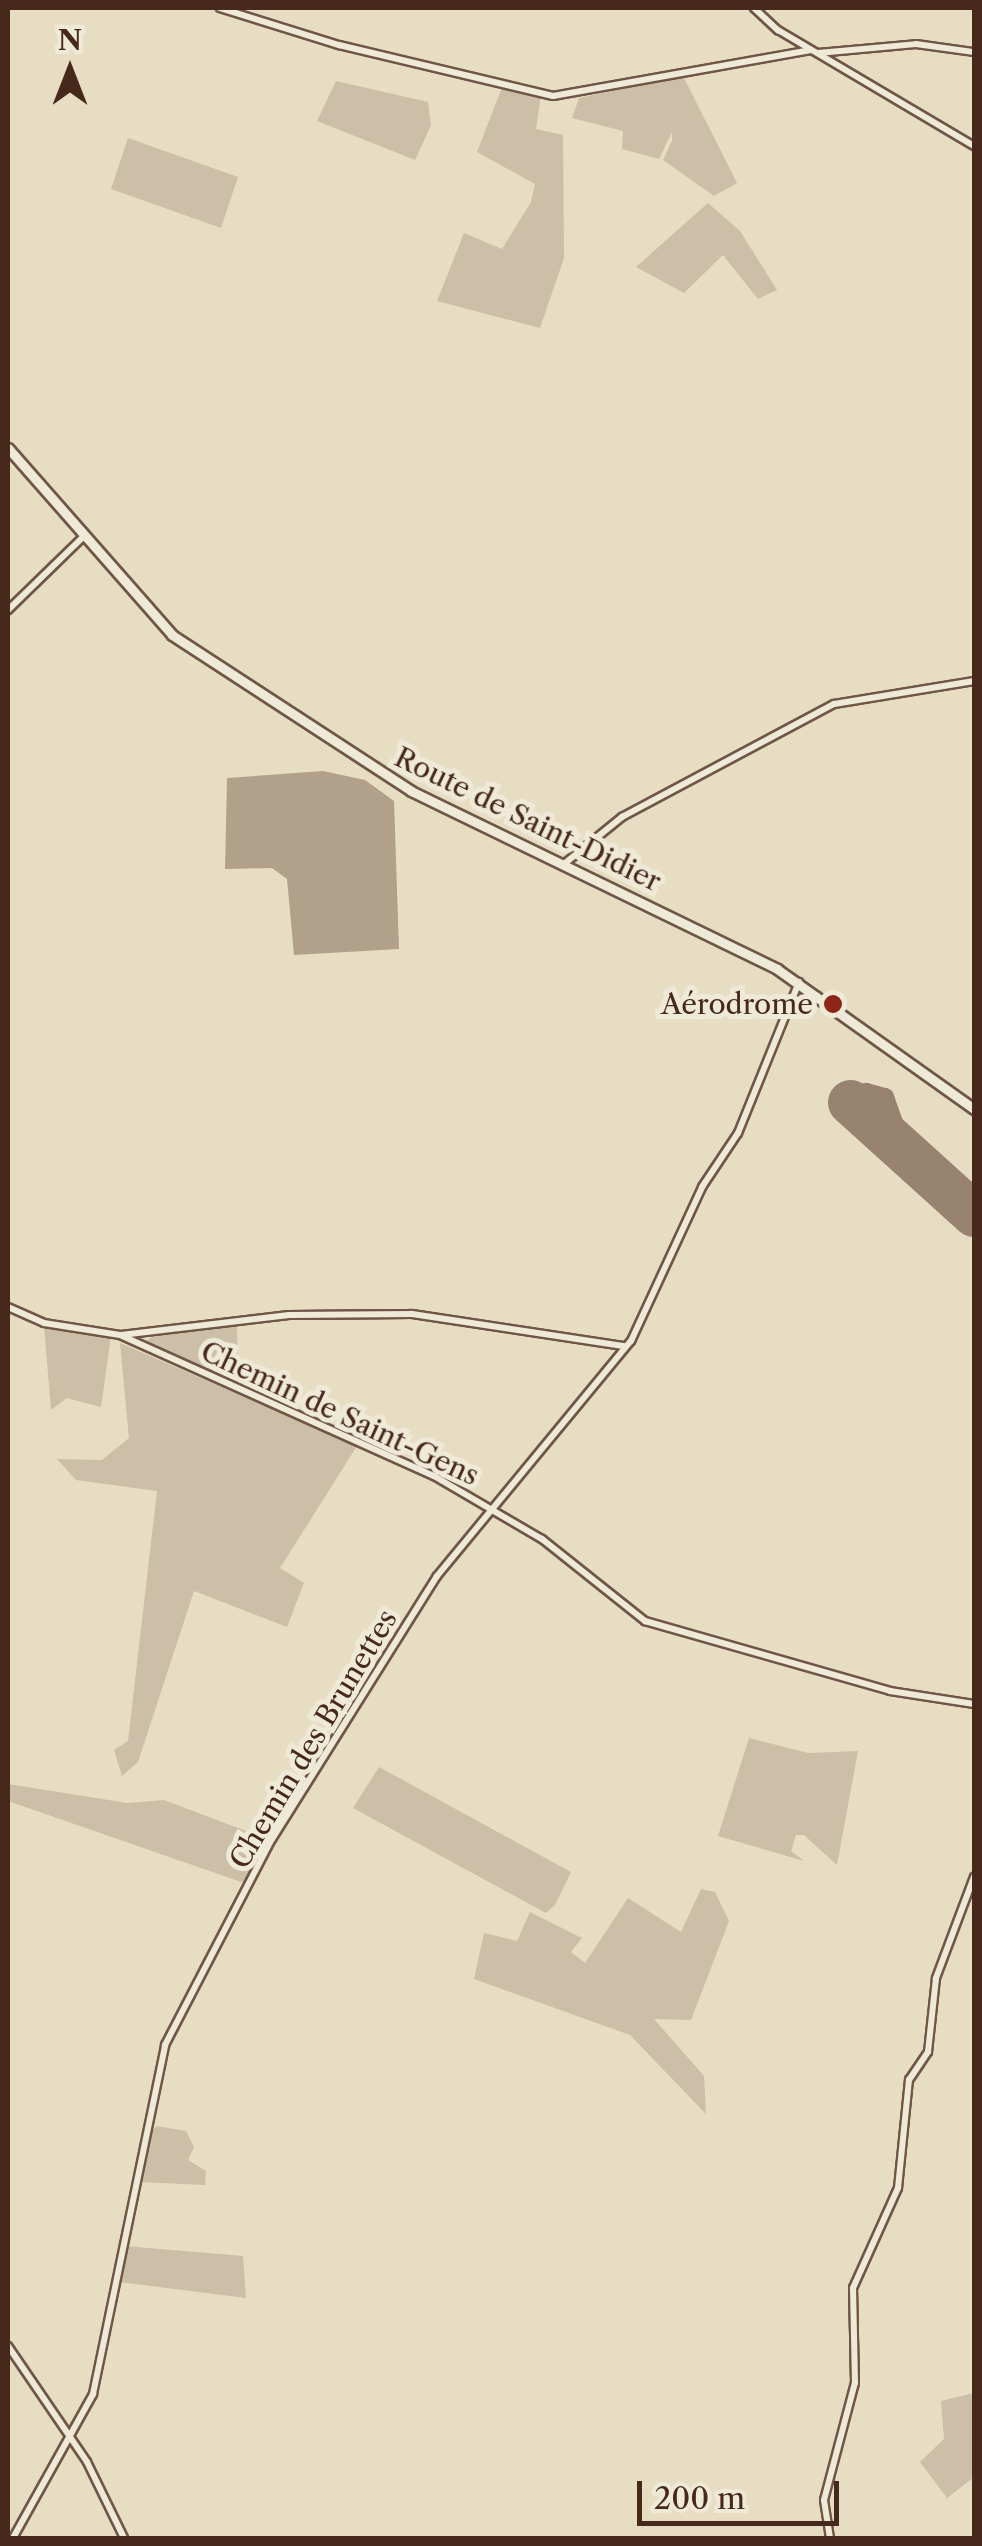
<!DOCTYPE html>
<html>
<head>
<meta charset="utf-8">
<style>
  body { margin:0 }
  #map { position:relative; width:982px; height:2546px; overflow:hidden; background:#e7ddc3; font-family:"Libre Caslon Text",serif }
  div>[style] { position:absolute }
  .green>* { inset:0; background:#ccbea7 }
  .water>* { inset:0; background:#b1a08a }
  .taxiway>* { height:18px; margin:-9px; padding:0 9px; transform-origin:9px; border-radius:9px; background:#978370 }
  .runway>* { height:45px; margin:-22.5px; padding:0 22.5px; transform-origin:22.5px; border-radius:22.5px; background:#978370 }
  .roads { filter:drop-shadow(2px 0 #6f5646) drop-shadow(-2px 0 #6f5646) drop-shadow(0 2px #6f5646) drop-shadow(0 -2px #6f5646) }
  .street>* { height:6px; margin:-3px; padding:0 3px; transform-origin:3px; border-radius:3px; background:#efe9d8 }
  .secondary>* { height:9px; margin:-4.5px; padding:0 4.5px; transform-origin:4.5px; border-radius:4.5px; background:#efe9d8 }
  .dots>* { width:28px; height:28px; translate:-50% -50%; box-sizing:border-box; border:5px solid #efe9d8; border-radius:50% }
  span { translate:-50% -50%; white-space:nowrap; text-align:center; line-height:1.15; -webkit-text-stroke:10px #efe9d8; paint-order:stroke }
  .street-label { font-size:28px; color:#47291c }
  .poi-label { font-size:28px; color:#47291c }
  .right { translate:-100% -50%; text-align:right }
  .frame { position:absolute; inset:0; border:10px solid #47291c; pointer-events:none }
  .north { position:absolute; left:20px; top:20px; width:100px; height:100px; -webkit-text-stroke:8px #efe9d8; paint-order:stroke; rotate:0deg; font-size:28px; font-weight:700; line-height:40px; text-align:center; color:#47291c }
  .north::after { content:''; display:block; margin:auto; width:35px; height:45px; background:#47291c; clip-path:polygon(50% 0,100% 100%,50% 72%,0 100%) }
  .scale { position:absolute; left:637px; top:2481px; width:202px; height:45px; box-sizing:border-box; border:5px solid #47291c; border-top:0; padding-left:12px; font-size:30px; line-height:35px; white-space:nowrap; color:#47291c; -webkit-text-stroke:8px #efe9d8; paint-order:stroke }
</style>
</head>
<body>
<div id="map">
  <div class="green">
    <i style="clip-path:polygon(683px 76px,737px 183px,714px 196px,663px 160px,672px 141px,672px 132px,659px 159px,622px 149px,623px 131px,572px 118px,579px 98px)"></i>
    <i style="clip-path:polygon(336px 81px,428px 102px,431px 125px,415px 160px,317px 121px)"></i>
    <i style="clip-path:polygon(503px 85px,541px 96px,536px 129px,563px 135px,564px 258px,540px 328px,437px 301px,464px 233px,502px 249px,531px 202px,535px 184px,477px 152px)"></i>
    <i style="clip-path:polygon(128px 138px,238px 177px,221px 228px,111px 189px)"></i>
    <i style="clip-path:polygon(708px 203px,740px 231px,777px 290px,758px 299px,723px 255px,684px 293px,636px 267px)"></i>
    <i style="clip-path:polygon(44px 1325px,111px 1337px,101px 1407px,67px 1398px,51px 1410px)"></i>
    <i style="clip-path:polygon(237px 1325px,238px 1387px,145px 1342px,152px 1337px)"></i>
    <i style="clip-path:polygon(120px 1343px,357px 1446px,280px 1568px,304px 1583px,287px 1627px,194px 1591px,138px 1762px,122px 1776px,114px 1750px,128px 1741px,157px 1491px,76px 1480px,57px 1459px,102px 1460px,129px 1438px)"></i>
    <i style="clip-path:polygon(749px 1738px,808px 1753px,858px 1751px,837px 1865px,804px 1835px,796px 1835px,791px 1851px,804px 1861px,718px 1836px)"></i>
    <i style="clip-path:polygon(379px 1767px,571px 1872px,555px 1905px,546px 1913px,353px 1808px)"></i>
    <i style="clip-path:polygon(8px 1784px,127px 1803px,164px 1800px,267px 1839px,247px 1884px,8px 1801px)"></i>
    <i style="clip-path:polygon(701px 1889px,715px 1892px,729px 1921px,691px 2020px,654px 2019px,704px 2076px,706px 2114px,630px 2035px,474px 1979px,484px 1933px,517px 1941px,530px 1912px,582px 1938px,571px 1952px,585px 1963px,628px 1898px,681px 1932px)"></i>
    <i style="clip-path:polygon(157px 2126px,186px 2131px,194px 2147px,188px 2160px,206px 2171px,205px 2185px,139px 2182px,146px 2137px)"></i>
    <i style="clip-path:polygon(125px 2246px,243px 2256px,246px 2298px,119px 2282px)"></i>
    <i style="clip-path:polygon(974px 2393px,974px 2477px,947px 2498px,920px 2462px,944px 2439px,941px 2401px)"></i>
  </div>
  <div class="water">
    <i style="clip-path:polygon(323px 771px,365px 780px,394px 801px,399px 949px,294px 955px,287px 879px,272px 868px,225px 869px,227px 778px)"></i>
  </div>
  <div class="taxiway">
    <i style="left:855px;top:1106px;width:18px;rotate:-52deg"></i>
    <i style="left:866px;top:1092px;width:20px;rotate:15deg"></i>
    <i style="left:885px;top:1097px;width:57px;rotate:70.6deg"></i>
    <i style="left:968px;top:1208px;width:10px;rotate:-53deg"></i>
  </div>
  <div class="runway">
    <i style="left:850px;top:1102px;width:167px;rotate:42.1deg"></i>
  </div>
  <div class="roads">
    <div class="street">
      <i style="left:220px;top:8px;width:125px;rotate:17.3deg"></i>
      <i style="left:339px;top:45px;width:220px;rotate:13.4deg"></i>
      <i style="left:553px;top:96px;width:262px;rotate:-10.1deg"></i>
      <i style="left:754px;top:8px;width:33px;rotate:43deg"></i>
      <i style="left:778px;top:30px;width:228px;rotate:30.6deg"></i>
      <i style="left:818px;top:53px;width:98px;rotate:-5.2deg"></i>
      <i style="left:916px;top:44px;width:59px;rotate:7.9deg"></i>
      <i style="left:8px;top:610px;width:103px;rotate:-44.2deg"></i>
      <i style="left:564px;top:864px;width:75px;rotate:-39deg"></i>
      <i style="left:622px;top:817px;width:240px;rotate:-28.1deg"></i>
      <i style="left:834px;top:704px;width:142px;rotate:-9.3deg"></i>
      <i style="left:792px;top:1006px;width:27px;rotate:-22deg"></i>
      <i style="left:8px;top:1307px;width:39px;rotate:24deg"></i>
      <i style="left:44px;top:1323px;width:77px;rotate:9deg"></i>
      <i style="left:120px;top:1335px;width:344px;rotate:24.2deg"></i>
      <i style="left:434px;top:1476px;width:125px;rotate:30.3deg"></i>
      <i style="left:542px;top:1539px;width:132px;rotate:38.5deg"></i>
      <i style="left:645px;top:1621px;width:255px;rotate:15.9deg"></i>
      <i style="left:890px;top:1691px;width:85px;rotate:8.8deg"></i>
      <i style="left:121px;top:1335px;width:169px;rotate:-6.8deg"></i>
      <i style="left:289px;top:1315px;width:123px;rotate:-0.5deg"></i>
      <i style="left:412px;top:1314px;width:214px;rotate:8.6deg"></i>
      <i style="left:8px;top:2346px;width:140px;rotate:55.7deg"></i>
      <i style="left:87px;top:2462px;width:85px;rotate:64deg"></i>
      <i style="left:13px;top:2538px;width:165px;rotate:-60.9deg"></i>
      <i style="left:93px;top:2394px;width:356px;rotate:-78.3deg"></i>
      <i style="left:165px;top:2045px;width:232px;rotate:-62.6deg"></i>
      <i style="left:272px;top:1839px;width:310px;rotate:-57.9deg"></i>
      <i style="left:437px;top:1576px;width:305px;rotate:-50.5deg"></i>
      <i style="left:631px;top:1341px;width:170px;rotate:-65.2deg"></i>
      <i style="left:702px;top:1187px;width:65px;rotate:-56.3deg"></i>
      <i style="left:738px;top:1133px;width:163px;rotate:-68deg"></i>
      <i style="left:830px;top:2538px;width:38px;rotate:-99deg"></i>
      <i style="left:824px;top:2500px;width:121px;rotate:-75.2deg"></i>
      <i style="left:855px;top:2383px;width:95px;rotate:-91.2deg"></i>
      <i style="left:853px;top:2288px;width:110px;rotate:-65.8deg"></i>
      <i style="left:898px;top:2188px;width:109px;rotate:-84.2deg"></i>
      <i style="left:909px;top:2080px;width:34px;rotate:-56deg"></i>
      <i style="left:928px;top:2052px;width:74px;rotate:-83.8deg"></i>
      <i style="left:936px;top:1978px;width:108px;rotate:-69.4deg"></i>
    </div>
    <div class="secondary">
      <i style="left:8px;top:448px;width:249px;rotate:48.7deg"></i>
      <i style="left:172px;top:635px;width:285px;rotate:33.1deg"></i>
      <i style="left:411px;top:791px;width:407px;rotate:25.9deg"></i>
      <i style="left:777px;top:969px;width:242px;rotate:35.4deg"></i>
    </div>
  </div>
  <div class="dots">
    <i style="left:833px;top:1004px;background:#8f2418"></i>
  </div>
  <div class="street-label">
    <span style="left:528px;top:819px;rotate:26deg">Route de Saint-Didier</span>
    <span style="left:340px;top:1413px;rotate:25deg">Chemin de Saint-Gens</span>
    <span style="left:313px;top:1739px;rotate:-59deg">Chemin des Brunettes</span>
  </div>
  <div class="poi-label">
    <span class="right" style="left:813px;top:1004px">Aérodrome</span>
  </div>
  <div class="frame"></div>
  <div class="north">N</div>
  <div class="scale">200 m</div>
</div>
</body>
</html>
